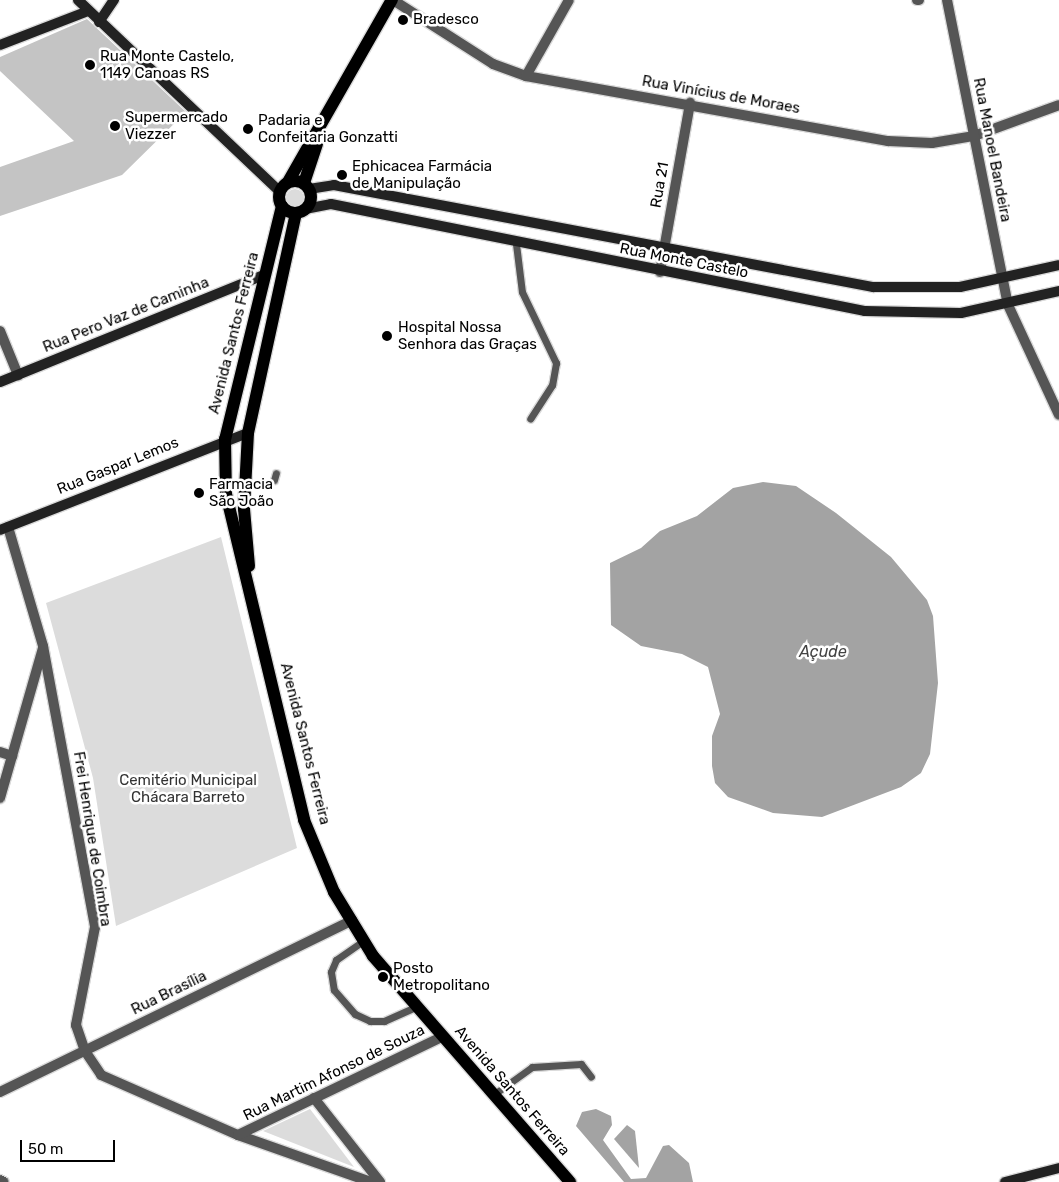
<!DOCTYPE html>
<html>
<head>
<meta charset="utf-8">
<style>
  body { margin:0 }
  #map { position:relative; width:1059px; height:1182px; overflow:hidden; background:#fff; font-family:Rubik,sans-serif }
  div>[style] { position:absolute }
  .green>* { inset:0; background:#dcdcdc }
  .round { border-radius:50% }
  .water>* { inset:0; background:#a3a3a3 }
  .building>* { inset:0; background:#c4c4c4 }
  .roads { filter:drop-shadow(1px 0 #dbdbdb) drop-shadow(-1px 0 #dbdbdb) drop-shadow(0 1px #dbdbdb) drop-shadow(0 -1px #dbdbdb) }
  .lane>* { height:7px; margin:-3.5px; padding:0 3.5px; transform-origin:3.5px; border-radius:3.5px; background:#555 }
  .street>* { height:10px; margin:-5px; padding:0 5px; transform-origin:5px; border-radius:5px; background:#555 }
  .secondary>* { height:10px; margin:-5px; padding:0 5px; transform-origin:5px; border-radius:5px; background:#222 }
  .primary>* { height:12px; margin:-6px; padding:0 6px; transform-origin:6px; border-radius:6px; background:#000 }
  .primary>.ring { margin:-6px; padding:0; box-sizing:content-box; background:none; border:12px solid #000; border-radius:50% }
  .dots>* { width:14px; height:14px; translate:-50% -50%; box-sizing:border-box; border:2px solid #fff; border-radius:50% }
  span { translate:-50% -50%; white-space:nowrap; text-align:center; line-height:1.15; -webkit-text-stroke:5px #fff; paint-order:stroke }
  .poi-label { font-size:15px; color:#000 }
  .left { translate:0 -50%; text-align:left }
  .street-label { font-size:15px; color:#000 }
  .park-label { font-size:15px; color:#333 }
  .water-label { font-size:16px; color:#444; font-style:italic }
  .scale { position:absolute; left:20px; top:1140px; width:95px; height:22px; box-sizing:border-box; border:2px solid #000; border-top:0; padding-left:6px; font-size:15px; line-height:18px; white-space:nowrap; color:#000; -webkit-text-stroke:4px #fff; paint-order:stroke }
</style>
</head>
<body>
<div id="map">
  <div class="green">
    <i class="round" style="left:286px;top:189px;width:18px;height:18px"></i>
    <i style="clip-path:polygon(221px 537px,297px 848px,116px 926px,93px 778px,46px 603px)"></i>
    <i style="clip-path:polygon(310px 1109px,354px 1167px,263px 1131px)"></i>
  </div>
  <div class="water">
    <i style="clip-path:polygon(763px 482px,796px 486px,836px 513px,891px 557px,927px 600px,933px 616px,938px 683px,930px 754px,921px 773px,901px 787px,822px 817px,773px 813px,728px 797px,715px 783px,712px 766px,712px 736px,720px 714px,708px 667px,682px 654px,641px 646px,611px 625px,610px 563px,641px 548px,660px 531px,697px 516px,733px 488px)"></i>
    <i style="clip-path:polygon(596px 1109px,611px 1116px,612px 1125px,603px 1140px,631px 1179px,646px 1178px,663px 1146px,669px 1145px,689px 1163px,693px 1182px,624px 1182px,576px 1126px,582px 1112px)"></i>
    <i style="clip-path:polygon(627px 1125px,635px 1131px,639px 1168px,614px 1139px)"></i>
  </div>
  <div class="building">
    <i style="clip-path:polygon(87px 19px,186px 112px,122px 175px,0 216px,0 167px,74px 141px,0 71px,0 57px)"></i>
  </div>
  <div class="roads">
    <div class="lane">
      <i style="left:516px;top:244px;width:48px;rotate:82.9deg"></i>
      <i style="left:522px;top:292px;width:79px;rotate:64.4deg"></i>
      <i style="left:556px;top:363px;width:22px;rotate:100deg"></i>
      <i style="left:552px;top:385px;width:40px;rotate:122.9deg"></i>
      <i style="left:274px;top:480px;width:7px;rotate:-74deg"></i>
      <i style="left:363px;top:941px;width:33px;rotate:145deg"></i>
      <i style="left:336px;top:960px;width:13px;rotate:113deg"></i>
      <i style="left:331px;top:972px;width:18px;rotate:81deg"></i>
      <i style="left:334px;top:990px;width:32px;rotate:49deg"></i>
      <i style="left:355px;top:1014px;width:17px;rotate:25deg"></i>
      <i style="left:370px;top:1021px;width:14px"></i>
      <i style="left:384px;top:1021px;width:35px;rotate:-24deg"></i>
      <i style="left:493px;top:1095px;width:48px;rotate:-35.7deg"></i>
      <i style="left:532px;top:1067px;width:49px;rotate:-3.5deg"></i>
      <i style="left:581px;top:1064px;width:16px;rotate:52deg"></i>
    </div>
    <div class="street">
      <i style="left:393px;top:0;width:119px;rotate:32.6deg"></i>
      <i style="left:493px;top:64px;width:35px;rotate:20deg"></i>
      <i style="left:526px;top:76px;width:368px;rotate:10.2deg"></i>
      <i style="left:888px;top:141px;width:44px;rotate:2.6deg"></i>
      <i style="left:932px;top:143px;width:43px;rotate:-9.5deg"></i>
      <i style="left:974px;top:136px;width:90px;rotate:-20deg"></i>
      <i style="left:917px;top:0;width:2px"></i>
      <i style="left:947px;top:0;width:311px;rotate:78.7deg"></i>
      <i style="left:1008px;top:305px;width:121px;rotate:65.1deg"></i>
      <i style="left:526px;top:76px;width:87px;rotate:-60.5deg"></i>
      <i style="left:660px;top:272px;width:172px;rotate:-79.9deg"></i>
      <i style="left:0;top:331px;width:48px;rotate:67.8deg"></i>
      <i style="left:8px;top:527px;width:124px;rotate:73.6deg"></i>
      <i style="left:43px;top:646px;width:286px;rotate:79.5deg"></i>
      <i style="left:95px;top:927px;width:100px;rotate:101deg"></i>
      <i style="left:76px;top:1025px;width:28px;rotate:71deg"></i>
      <i style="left:85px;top:1051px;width:29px;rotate:56deg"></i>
      <i style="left:101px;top:1075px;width:150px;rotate:23.7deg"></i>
      <i style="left:238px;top:1135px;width:141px;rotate:19.5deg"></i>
      <i style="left:0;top:752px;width:13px;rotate:18deg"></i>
      <i style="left:0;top:798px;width:156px;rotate:-74deg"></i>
      <i style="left:0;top:1092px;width:392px;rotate:-26deg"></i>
      <i style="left:314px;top:1098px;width:107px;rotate:51.8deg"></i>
      <i style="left:238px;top:1135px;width:226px;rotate:-25.7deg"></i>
      <i style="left:0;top:1180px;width:4px;rotate:27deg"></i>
    </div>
    <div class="secondary">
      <i style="left:78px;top:0;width:279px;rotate:43.5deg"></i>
      <i style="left:99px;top:22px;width:27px;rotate:-56deg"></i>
      <i style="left:0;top:45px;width:94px;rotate:-21.1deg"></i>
      <i style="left:309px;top:189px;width:25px;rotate:-9deg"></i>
      <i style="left:334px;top:185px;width:549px;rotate:10.72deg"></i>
      <i style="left:873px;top:287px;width:87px"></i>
      <i style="left:960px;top:287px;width:101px;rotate:-12.5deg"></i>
      <i style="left:305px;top:209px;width:26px;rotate:-11deg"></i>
      <i style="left:331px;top:204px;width:545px;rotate:11.33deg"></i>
      <i style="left:865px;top:311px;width:96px;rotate:1.2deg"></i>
      <i style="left:961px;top:313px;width:100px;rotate:-12.7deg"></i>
      <i style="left:0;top:382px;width:285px;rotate:-22.1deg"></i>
      <i style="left:0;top:530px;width:266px;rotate:-21.4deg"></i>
      <i style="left:1005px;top:1182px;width:56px;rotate:-14.5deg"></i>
    </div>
    <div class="primary">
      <i class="ring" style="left:279px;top:181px;width:20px;height:20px"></i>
      <i style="left:288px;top:182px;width:210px;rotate:-60.3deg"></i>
      <i style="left:304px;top:183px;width:41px;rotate:-71.6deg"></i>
      <i style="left:282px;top:206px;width:240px;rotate:103.7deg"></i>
      <i style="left:225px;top:439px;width:55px;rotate:89deg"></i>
      <i style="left:226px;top:494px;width:335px;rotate:76.5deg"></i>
      <i style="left:304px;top:820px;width:78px;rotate:67.4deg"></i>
      <i style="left:334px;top:892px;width:75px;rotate:58.6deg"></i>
      <i style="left:373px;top:956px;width:300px;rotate:48.9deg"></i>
      <i style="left:249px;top:566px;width:57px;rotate:-95deg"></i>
      <i style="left:244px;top:509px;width:76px;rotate:-87deg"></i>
      <i style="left:248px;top:433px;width:225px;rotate:-77.7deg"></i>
    </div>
  </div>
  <div class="dots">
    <i style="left:403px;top:20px;background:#000"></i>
    <i style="left:90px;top:65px;background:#000"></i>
    <i style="left:115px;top:126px;background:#000"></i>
    <i style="left:248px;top:129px;background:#000"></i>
    <i style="left:342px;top:175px;background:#000"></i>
    <i style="left:387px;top:336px;background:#000"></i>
    <i style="left:199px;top:493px;background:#000"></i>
    <i style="left:383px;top:977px;background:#000"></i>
  </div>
  <div class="poi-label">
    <span class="left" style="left:413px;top:20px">Bradesco</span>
    <span class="left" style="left:100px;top:65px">Rua Monte Castelo,<br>1149 Canoas RS</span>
    <span class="left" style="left:125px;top:126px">Supermercado<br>Viezzer</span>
    <span class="left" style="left:258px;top:129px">Padaria e<br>Confeitaria Gonzatti</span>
    <span class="left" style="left:352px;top:175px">Ephicacea Farmácia<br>de Manipulação</span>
    <span class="left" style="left:398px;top:336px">Hospital Nossa<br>Senhora das Graças</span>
    <span class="left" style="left:209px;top:493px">Farmacia<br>São João</span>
    <span class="left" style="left:393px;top:977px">Posto<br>Metropolitano</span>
  </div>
  <div class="street-label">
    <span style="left:721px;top:95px;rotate:10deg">Rua Vinícius de Moraes</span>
    <span style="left:992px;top:150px;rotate:79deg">Rua Manoel Bandeira</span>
    <span style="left:660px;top:185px;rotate:-80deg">Rua 21</span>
    <span style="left:684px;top:261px;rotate:11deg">Rua Monte Castelo</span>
    <span style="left:126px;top:315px;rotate:-22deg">Rua Pero Vaz de Caminha</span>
    <span style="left:234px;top:333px;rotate:-76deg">Avenida Santos Ferreira</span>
    <span style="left:118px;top:466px;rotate:-22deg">Rua Gaspar Lemos</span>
    <span style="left:305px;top:744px;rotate:76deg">Avenida Santos Ferreira</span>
    <span style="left:92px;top:839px;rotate:81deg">Frei Henrique de Coimbra</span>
    <span style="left:169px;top:993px;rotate:-26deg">Rua Brasília</span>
    <span style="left:334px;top:1073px;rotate:-26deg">Rua Martim Afonso de Souza</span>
    <span style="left:512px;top:1091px;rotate:49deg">Avenida Santos Ferreira</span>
  </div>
  <div class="park-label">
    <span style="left:188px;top:789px">Cemitério Municipal<br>Chácara Barreto</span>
  </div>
  <div class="water-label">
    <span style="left:823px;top:652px">Açude</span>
  </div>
  <div class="scale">50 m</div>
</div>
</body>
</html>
